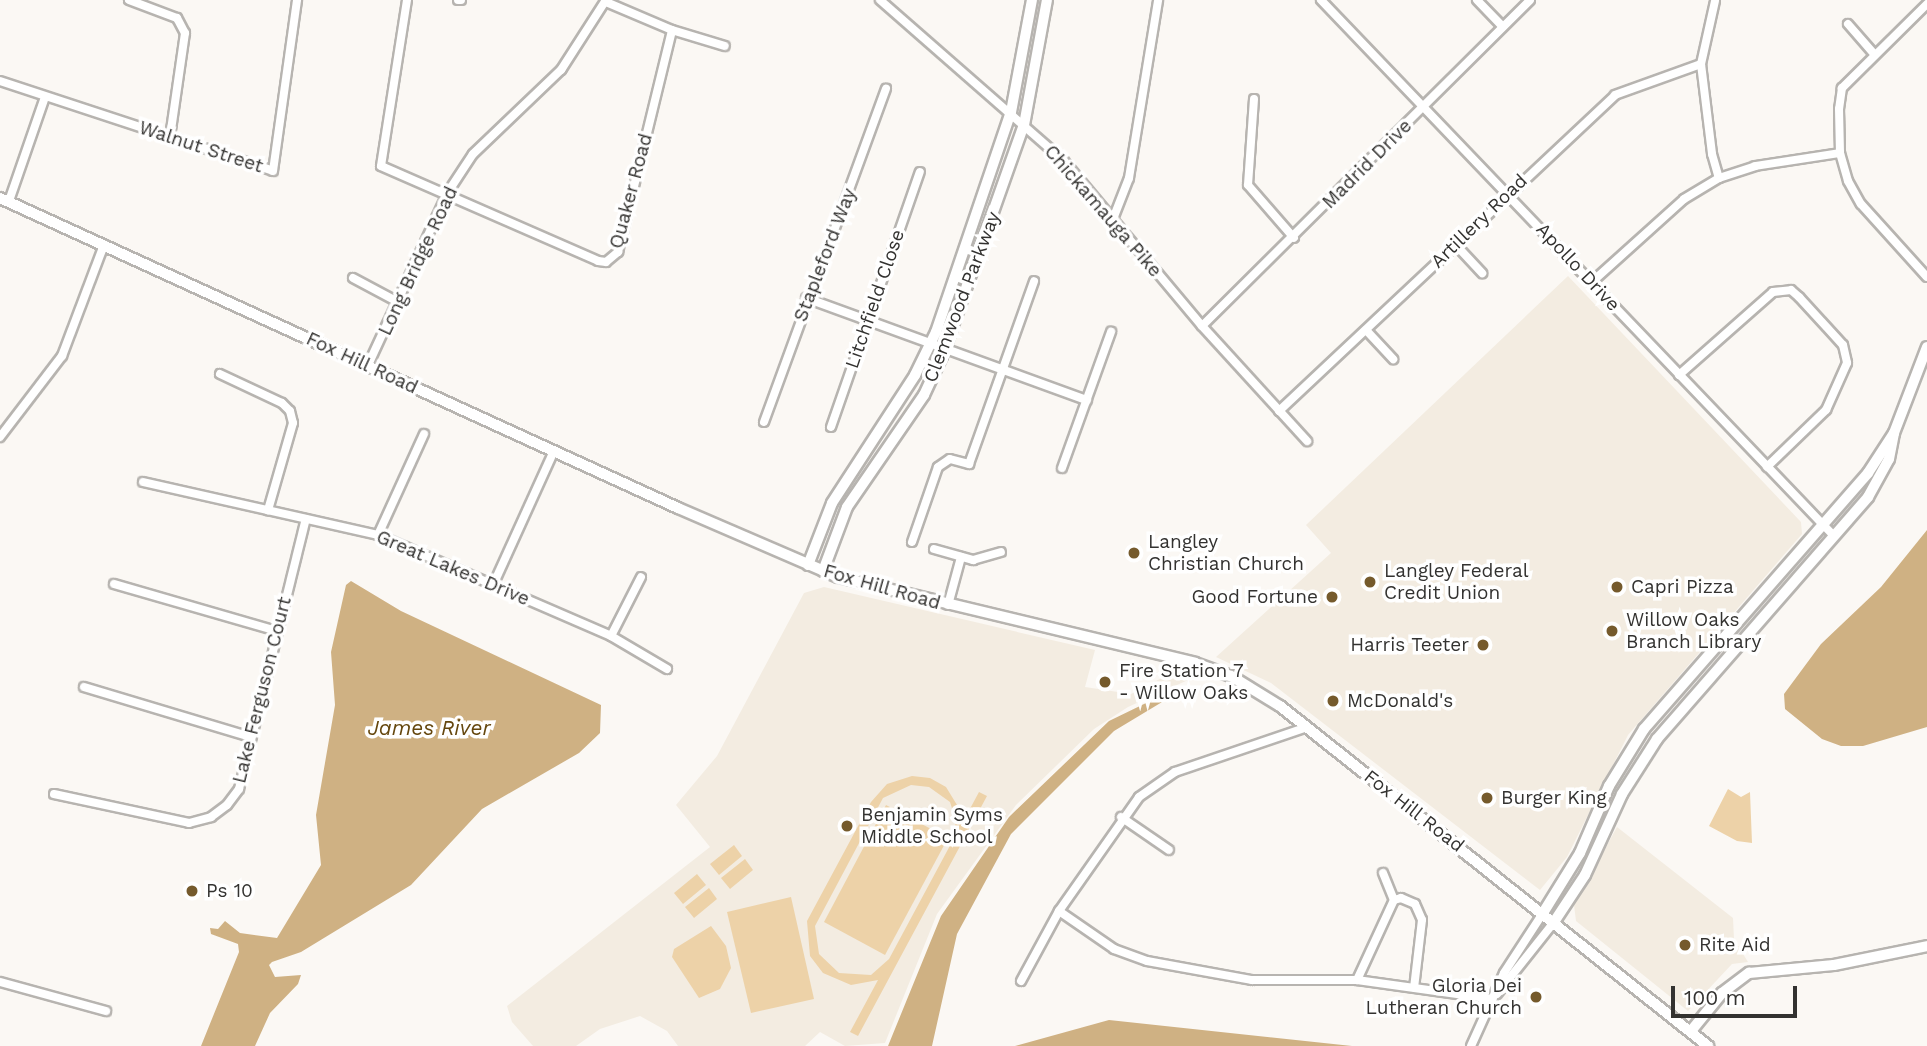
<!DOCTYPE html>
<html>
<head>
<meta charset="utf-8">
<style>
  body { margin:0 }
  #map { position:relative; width:1927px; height:1046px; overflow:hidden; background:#fbf8f4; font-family:"Work Sans",sans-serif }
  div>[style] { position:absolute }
  .built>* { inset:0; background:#f3ece1 }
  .green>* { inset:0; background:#edd2a8 }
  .water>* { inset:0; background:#cfb183 }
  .roads { filter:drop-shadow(2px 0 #b7b4b0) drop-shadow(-2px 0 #b7b4b0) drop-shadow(0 2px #b7b4b0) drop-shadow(0 -2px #b7b4b0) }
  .minor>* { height:8px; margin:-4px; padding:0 4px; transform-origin:4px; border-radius:4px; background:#fff }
  .tertiary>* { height:10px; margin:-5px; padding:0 5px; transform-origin:5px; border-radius:5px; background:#fff }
  .secondary>* { height:10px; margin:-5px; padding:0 5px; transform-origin:5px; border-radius:5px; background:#fff }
  .dots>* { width:19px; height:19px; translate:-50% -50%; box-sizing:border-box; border:4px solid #fff; border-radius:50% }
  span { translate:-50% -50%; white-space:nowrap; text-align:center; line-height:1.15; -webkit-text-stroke:7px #fff; paint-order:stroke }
  .street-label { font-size:19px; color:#333230 }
  .poi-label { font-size:19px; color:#333230 }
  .left { translate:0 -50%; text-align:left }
  .right { translate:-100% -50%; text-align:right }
  .water-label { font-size:21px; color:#65470e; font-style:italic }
  .scale { position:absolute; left:1671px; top:986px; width:126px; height:32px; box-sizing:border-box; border:4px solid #333230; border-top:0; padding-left:9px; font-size:21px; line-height:24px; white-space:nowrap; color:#333230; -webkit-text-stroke:5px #fff; paint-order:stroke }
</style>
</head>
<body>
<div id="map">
  <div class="built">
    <i style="clip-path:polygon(1568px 276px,1801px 522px,1802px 534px,1628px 735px,1567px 857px,1540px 890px,1271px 683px,1216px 657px,1331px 553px,1306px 525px)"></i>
    <i style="clip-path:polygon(824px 587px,1095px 650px,1085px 687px,1131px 694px,1179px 669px,1197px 676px,1128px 707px,1094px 729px,1016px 805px,937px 914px,885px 1043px,845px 1046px,820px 1032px,805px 1046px,678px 1046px,667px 1031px,640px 1016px,600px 1029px,576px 1046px,533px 1046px,512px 1022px,507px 1006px,710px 847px,676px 805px,717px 756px,804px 593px)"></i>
    <i style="clip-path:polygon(1617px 827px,1733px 918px,1734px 939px,1748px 962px,1732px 964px,1688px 1011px,1576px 921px,1574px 905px)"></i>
  </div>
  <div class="green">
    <i style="clip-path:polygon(evenodd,912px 776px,930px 778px,946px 787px,965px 818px,979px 792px,987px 796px,858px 1036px,850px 1032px,878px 980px,851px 985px,823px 973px,810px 956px,807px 921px,871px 802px,887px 784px,912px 776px,911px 785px,929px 787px,950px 802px,956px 821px,953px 840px,889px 959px,871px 975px,839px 973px,819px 954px,815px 926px,883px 798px,911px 785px)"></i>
    <i style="clip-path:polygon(1728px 789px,1741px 797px,1750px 792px,1752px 843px,1737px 841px,1709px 826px)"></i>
    <i style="clip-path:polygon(886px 805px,948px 838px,885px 955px,824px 922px)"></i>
    <i style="clip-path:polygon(734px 845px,742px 856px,719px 875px,710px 864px)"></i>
    <i style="clip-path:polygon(745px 859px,753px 870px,730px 889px,721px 878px)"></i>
    <i style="clip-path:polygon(697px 874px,706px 885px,683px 904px,674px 893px)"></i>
    <i style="clip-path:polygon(709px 888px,717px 899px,694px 918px,685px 907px)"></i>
    <i style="clip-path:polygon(791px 897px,814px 999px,751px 1013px,727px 912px)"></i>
    <i style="clip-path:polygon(711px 926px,726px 946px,731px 968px,720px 989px,699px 998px,672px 957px,674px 949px)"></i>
  </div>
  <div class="water">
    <i style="clip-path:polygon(1927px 530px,1927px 727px,1863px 746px,1841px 746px,1822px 739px,1785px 709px,1784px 694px,1821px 644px,1881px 587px)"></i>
    <i style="clip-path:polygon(351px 581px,401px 611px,601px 705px,600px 733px,579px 753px,482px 809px,411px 885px,301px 952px,272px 962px,269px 965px,275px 977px,301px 975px,298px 984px,270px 1013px,255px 1046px,201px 1046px,239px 952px,238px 944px,211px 934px,210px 928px,218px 929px,225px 921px,240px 933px,277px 938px,321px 865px,316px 815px,335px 705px,331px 652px,346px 585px)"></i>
    <i style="clip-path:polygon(1179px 687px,1187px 687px,1114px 731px,1011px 834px,957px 934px,932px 1046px,888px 1046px,941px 916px,1009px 817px,1109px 721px)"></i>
    <i style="clip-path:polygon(1109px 1020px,1352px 1046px,1015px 1046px)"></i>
  </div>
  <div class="roads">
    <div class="minor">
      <i style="left:129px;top:0;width:51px;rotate:20.6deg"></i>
      <i style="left:177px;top:18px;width:17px;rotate:62deg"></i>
      <i style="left:185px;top:33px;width:105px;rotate:98.2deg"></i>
      <i style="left:407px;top:0;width:168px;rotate:98.9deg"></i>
      <i style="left:381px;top:166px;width:237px;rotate:23.6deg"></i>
      <i style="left:598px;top:261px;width:8px;rotate:7deg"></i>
      <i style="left:606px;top:262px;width:16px;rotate:-40deg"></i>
      <i style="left:618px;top:252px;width:228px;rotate:-76.3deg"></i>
      <i style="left:458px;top:0;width:3px"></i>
      <i style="left:880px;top:0;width:244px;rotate:41.2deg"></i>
      <i style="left:1064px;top:161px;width:215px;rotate:50.1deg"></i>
      <i style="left:1202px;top:326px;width:156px;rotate:47.6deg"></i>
      <i style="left:1321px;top:0;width:742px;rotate:46.26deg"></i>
      <i style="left:1477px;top:0;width:37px;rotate:46deg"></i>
      <i style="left:1715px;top:1px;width:65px;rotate:102.5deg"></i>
      <i style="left:1701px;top:64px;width:91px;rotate:83deg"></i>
      <i style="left:1712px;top:154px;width:25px;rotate:74deg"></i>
      <i style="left:606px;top:2px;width:72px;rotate:23deg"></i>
      <i style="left:672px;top:30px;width:55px;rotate:16.8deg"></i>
      <i style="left:1927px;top:4px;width:120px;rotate:135.3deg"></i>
      <i style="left:1842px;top:88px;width:21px;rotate:98deg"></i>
      <i style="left:1839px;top:109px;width:44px;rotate:88.7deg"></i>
      <i style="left:1840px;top:153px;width:29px;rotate:74deg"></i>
      <i style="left:1848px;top:181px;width:26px;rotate:61deg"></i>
      <i style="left:1861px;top:204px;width:98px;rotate:47.9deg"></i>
      <i style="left:1848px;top:24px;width:40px;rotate:49deg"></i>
      <i style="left:0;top:81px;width:287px;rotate:18.2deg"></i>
      <i style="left:273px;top:171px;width:173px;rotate:-82deg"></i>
      <i style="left:1254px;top:99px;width:86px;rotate:94deg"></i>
      <i style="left:1248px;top:185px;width:70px;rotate:49deg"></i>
      <i style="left:9px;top:201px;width:110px;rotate:-70.9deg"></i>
      <i style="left:1113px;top:219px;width:44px;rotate:-68.7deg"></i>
      <i style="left:1129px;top:178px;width:180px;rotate:-80.7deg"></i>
      <i style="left:1455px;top:244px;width:40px;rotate:47deg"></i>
      <i style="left:353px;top:278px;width:51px;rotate:28.1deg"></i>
      <i style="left:1593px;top:281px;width:122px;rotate:-42deg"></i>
      <i style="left:1684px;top:199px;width:41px;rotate:-31deg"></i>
      <i style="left:1719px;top:178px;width:38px;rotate:-18deg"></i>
      <i style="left:1755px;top:166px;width:86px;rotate:-8.7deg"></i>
      <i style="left:806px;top:298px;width:299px;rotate:20deg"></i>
      <i style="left:1202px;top:326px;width:462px;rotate:-44.8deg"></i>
      <i style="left:1366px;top:330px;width:40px;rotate:47deg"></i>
      <i style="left:368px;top:365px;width:191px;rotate:-65.2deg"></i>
      <i style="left:448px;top:192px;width:45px;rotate:-56.7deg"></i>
      <i style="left:473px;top:154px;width:122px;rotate:-43.7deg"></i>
      <i style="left:561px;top:70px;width:83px;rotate:-57.3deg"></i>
      <i style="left:220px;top:374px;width:68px;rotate:25.1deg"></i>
      <i style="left:282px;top:403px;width:11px;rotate:45deg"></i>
      <i style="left:290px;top:411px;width:12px;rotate:76deg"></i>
      <i style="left:293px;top:423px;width:91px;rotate:106deg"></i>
      <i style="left:1679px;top:375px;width:125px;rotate:-41.4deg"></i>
      <i style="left:1773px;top:292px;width:18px;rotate:-6deg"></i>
      <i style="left:1791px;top:290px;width:11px;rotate:41deg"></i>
      <i style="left:1799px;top:297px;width:65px;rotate:47.5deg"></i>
      <i style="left:1843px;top:345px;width:18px;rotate:77deg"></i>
      <i style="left:1847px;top:363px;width:51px;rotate:114.1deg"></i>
      <i style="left:1826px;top:410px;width:82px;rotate:136deg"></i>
      <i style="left:1279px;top:411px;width:461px;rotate:-43.2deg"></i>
      <i style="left:1615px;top:95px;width:91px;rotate:-19.8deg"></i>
      <i style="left:764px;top:422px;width:355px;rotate:-69.9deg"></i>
      <i style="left:831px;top:427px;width:270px;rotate:-70.8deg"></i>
      <i style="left:0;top:437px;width:102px;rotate:-52.6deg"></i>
      <i style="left:62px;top:356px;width:119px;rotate:-69.3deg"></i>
      <i style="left:1062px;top:468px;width:145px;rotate:-70.2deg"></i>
      <i style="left:143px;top:482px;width:241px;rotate:12.7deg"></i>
      <i style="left:378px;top:535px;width:254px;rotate:23.4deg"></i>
      <i style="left:611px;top:636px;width:65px;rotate:30.5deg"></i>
      <i style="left:378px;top:535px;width:111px;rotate:-65.5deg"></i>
      <i style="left:912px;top:542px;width:79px;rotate:-70.9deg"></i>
      <i style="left:938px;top:467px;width:14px;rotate:-34deg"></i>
      <i style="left:950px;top:459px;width:20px;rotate:15deg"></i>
      <i style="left:969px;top:464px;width:194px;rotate:-70.4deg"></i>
      <i style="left:934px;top:549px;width:41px;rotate:15.8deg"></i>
      <i style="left:973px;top:560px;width:29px;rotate:-16deg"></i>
      <i style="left:494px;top:583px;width:145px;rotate:-65.6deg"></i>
      <i style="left:114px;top:584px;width:170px;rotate:16.1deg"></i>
      <i style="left:948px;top:605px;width:50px;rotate:-74.8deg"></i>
      <i style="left:611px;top:636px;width:66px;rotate:-63deg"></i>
      <i style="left:84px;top:687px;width:174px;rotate:16.7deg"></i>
      <i style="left:54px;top:794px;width:138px;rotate:12.1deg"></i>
      <i style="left:189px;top:823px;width:23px;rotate:-15deg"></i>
      <i style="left:211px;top:817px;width:20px;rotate:-37deg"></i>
      <i style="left:227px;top:805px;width:20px;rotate:-53deg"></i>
      <i style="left:239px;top:789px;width:278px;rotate:-76.1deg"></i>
      <i style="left:1121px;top:817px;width:58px;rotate:34.5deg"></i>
      <i style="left:1383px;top:873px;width:29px;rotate:68deg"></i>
      <i style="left:1059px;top:911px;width:67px;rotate:34.6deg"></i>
      <i style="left:1114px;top:949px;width:35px;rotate:20deg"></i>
      <i style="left:1147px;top:961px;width:107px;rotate:10.3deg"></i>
      <i style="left:1252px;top:980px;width:105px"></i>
      <i style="left:1357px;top:980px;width:137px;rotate:8deg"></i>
      <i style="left:1357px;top:980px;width:88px;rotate:-65.2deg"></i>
      <i style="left:1394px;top:900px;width:7px;rotate:-16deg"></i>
      <i style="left:1401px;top:898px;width:15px;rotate:23deg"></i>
      <i style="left:1415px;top:904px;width:17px;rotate:66deg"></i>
      <i style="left:1422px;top:920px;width:68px;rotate:96.7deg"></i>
      <i style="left:1021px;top:981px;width:80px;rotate:-61.5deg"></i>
      <i style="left:1059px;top:911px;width:139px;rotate:-54.9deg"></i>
      <i style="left:1139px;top:797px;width:44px;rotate:-34.8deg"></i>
      <i style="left:1175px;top:772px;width:139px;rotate:-18.8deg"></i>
      <i style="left:0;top:982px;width:110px;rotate:15.3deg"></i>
      <i style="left:1497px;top:994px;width:92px;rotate:-51.6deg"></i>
      <i style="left:1471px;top:1046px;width:80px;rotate:-65.7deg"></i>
      <i style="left:1504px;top:973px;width:72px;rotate:-57deg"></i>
    </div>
    <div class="tertiary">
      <i style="left:808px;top:565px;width:66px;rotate:-68.8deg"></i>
      <i style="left:832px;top:503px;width:153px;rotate:-57deg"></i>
      <i style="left:915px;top:375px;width:48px;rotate:-64deg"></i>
      <i style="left:936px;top:332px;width:232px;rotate:-71.2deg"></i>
      <i style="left:1011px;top:112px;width:114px;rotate:-79.4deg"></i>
      <i style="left:823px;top:571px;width:68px;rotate:-69.4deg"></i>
      <i style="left:847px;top:507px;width:136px;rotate:-55.5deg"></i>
      <i style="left:924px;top:395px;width:43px;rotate:-65.2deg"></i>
      <i style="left:942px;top:356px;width:245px;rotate:-70.5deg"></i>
      <i style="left:1024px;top:125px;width:127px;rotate:-79.6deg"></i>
      <i style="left:1543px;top:913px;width:70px;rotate:-58.3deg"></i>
      <i style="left:1580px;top:853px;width:73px;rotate:-66.6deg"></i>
      <i style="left:1609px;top:786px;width:67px;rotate:-58.4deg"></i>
      <i style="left:1644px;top:729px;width:340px;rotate:-48.8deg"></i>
      <i style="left:1868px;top:473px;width:48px;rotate:-57deg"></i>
      <i style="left:1894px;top:433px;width:92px;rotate:-69deg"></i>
      <i style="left:1554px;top:922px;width:56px;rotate:-56.6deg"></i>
      <i style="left:1585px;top:875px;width:89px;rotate:-65.4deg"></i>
      <i style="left:1622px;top:794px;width:65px;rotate:-57.5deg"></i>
      <i style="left:1657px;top:739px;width:321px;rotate:-48.9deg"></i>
      <i style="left:1868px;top:497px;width:43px;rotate:-61.1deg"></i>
      <i style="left:1889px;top:459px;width:26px;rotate:-79deg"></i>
      <i style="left:1691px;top:1031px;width:49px;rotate:-50.8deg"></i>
      <i style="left:1722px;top:993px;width:34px;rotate:-37deg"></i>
      <i style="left:1749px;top:973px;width:85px;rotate:-5.4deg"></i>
      <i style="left:1834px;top:965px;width:95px;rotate:-11.5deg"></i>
    </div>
    <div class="secondary">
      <i style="left:0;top:198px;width:746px;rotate:24.57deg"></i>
      <i style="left:678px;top:508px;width:174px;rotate:23.3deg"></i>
      <i style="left:838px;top:577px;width:367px;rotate:13.5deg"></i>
      <i style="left:1195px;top:663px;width:38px;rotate:20deg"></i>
      <i style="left:1231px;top:676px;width:57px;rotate:31.5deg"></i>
      <i style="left:1280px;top:706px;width:547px;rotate:38.46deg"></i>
    </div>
  </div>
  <div class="dots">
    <i style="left:1134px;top:553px;background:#755a2c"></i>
    <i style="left:1370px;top:582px;background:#755a2c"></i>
    <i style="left:1617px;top:587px;background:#755a2c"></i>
    <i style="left:1332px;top:597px;background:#755a2c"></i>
    <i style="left:1612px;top:631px;background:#755a2c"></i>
    <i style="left:1483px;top:645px;background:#755a2c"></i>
    <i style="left:1105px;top:682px;background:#755a2c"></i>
    <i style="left:1333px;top:701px;background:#755a2c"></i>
    <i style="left:1487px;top:798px;background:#755a2c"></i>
    <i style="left:847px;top:826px;background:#755a2c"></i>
    <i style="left:192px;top:891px;background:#755a2c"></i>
    <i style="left:1685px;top:945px;background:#755a2c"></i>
    <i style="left:1536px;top:997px;background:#755a2c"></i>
  </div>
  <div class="street-label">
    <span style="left:201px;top:147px;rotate:18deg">Walnut Street</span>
    <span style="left:1367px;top:164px;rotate:-45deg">Madrid Drive</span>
    <span style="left:631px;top:191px;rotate:-75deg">Quaker Road</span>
    <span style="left:1103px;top:211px;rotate:49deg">Chickamauga Pike</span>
    <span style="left:1479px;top:221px;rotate:-44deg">Artillery Road</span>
    <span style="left:825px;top:255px;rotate:-69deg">Stapleford Way</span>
    <span style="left:418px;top:261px;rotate:-65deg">Long Bridge Road</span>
    <span style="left:1578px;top:267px;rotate:47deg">Apollo Drive</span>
    <span style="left:962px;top:297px;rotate:-69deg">Clemwood Parkway</span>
    <span style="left:875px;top:299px;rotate:-71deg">Litchfield Close</span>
    <span style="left:362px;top:363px;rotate:25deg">Fox Hill Road</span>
    <span style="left:453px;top:568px;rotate:23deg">Great Lakes Drive</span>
    <span style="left:882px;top:587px;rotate:16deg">Fox Hill Road</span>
    <span style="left:262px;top:690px;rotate:-76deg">Lake Ferguson Court</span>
    <span style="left:1414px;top:811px;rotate:38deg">Fox Hill Road</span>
  </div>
  <div class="poi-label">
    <span class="left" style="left:1148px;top:553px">Langley<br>Christian Church</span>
    <span class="left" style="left:1384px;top:582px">Langley Federal<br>Credit Union</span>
    <span class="left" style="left:1631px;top:587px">Capri Pizza</span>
    <span class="right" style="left:1318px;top:597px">Good Fortune</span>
    <span class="left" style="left:1626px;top:631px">Willow Oaks<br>Branch Library</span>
    <span class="right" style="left:1469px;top:645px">Harris Teeter</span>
    <span class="left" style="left:1119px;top:682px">Fire Station 7<br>- Willow Oaks</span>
    <span class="left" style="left:1347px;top:701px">McDonald's</span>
    <span class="left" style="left:1501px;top:798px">Burger King</span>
    <span class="left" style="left:861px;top:826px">Benjamin Syms<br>Middle School</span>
    <span class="left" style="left:206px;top:891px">Ps 10</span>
    <span class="left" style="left:1699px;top:945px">Rite Aid</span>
    <span class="right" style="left:1522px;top:997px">Gloria Dei<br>Lutheran Church</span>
  </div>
  <div class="water-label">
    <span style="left:429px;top:728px">James River</span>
  </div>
  <div class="scale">100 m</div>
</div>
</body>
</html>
